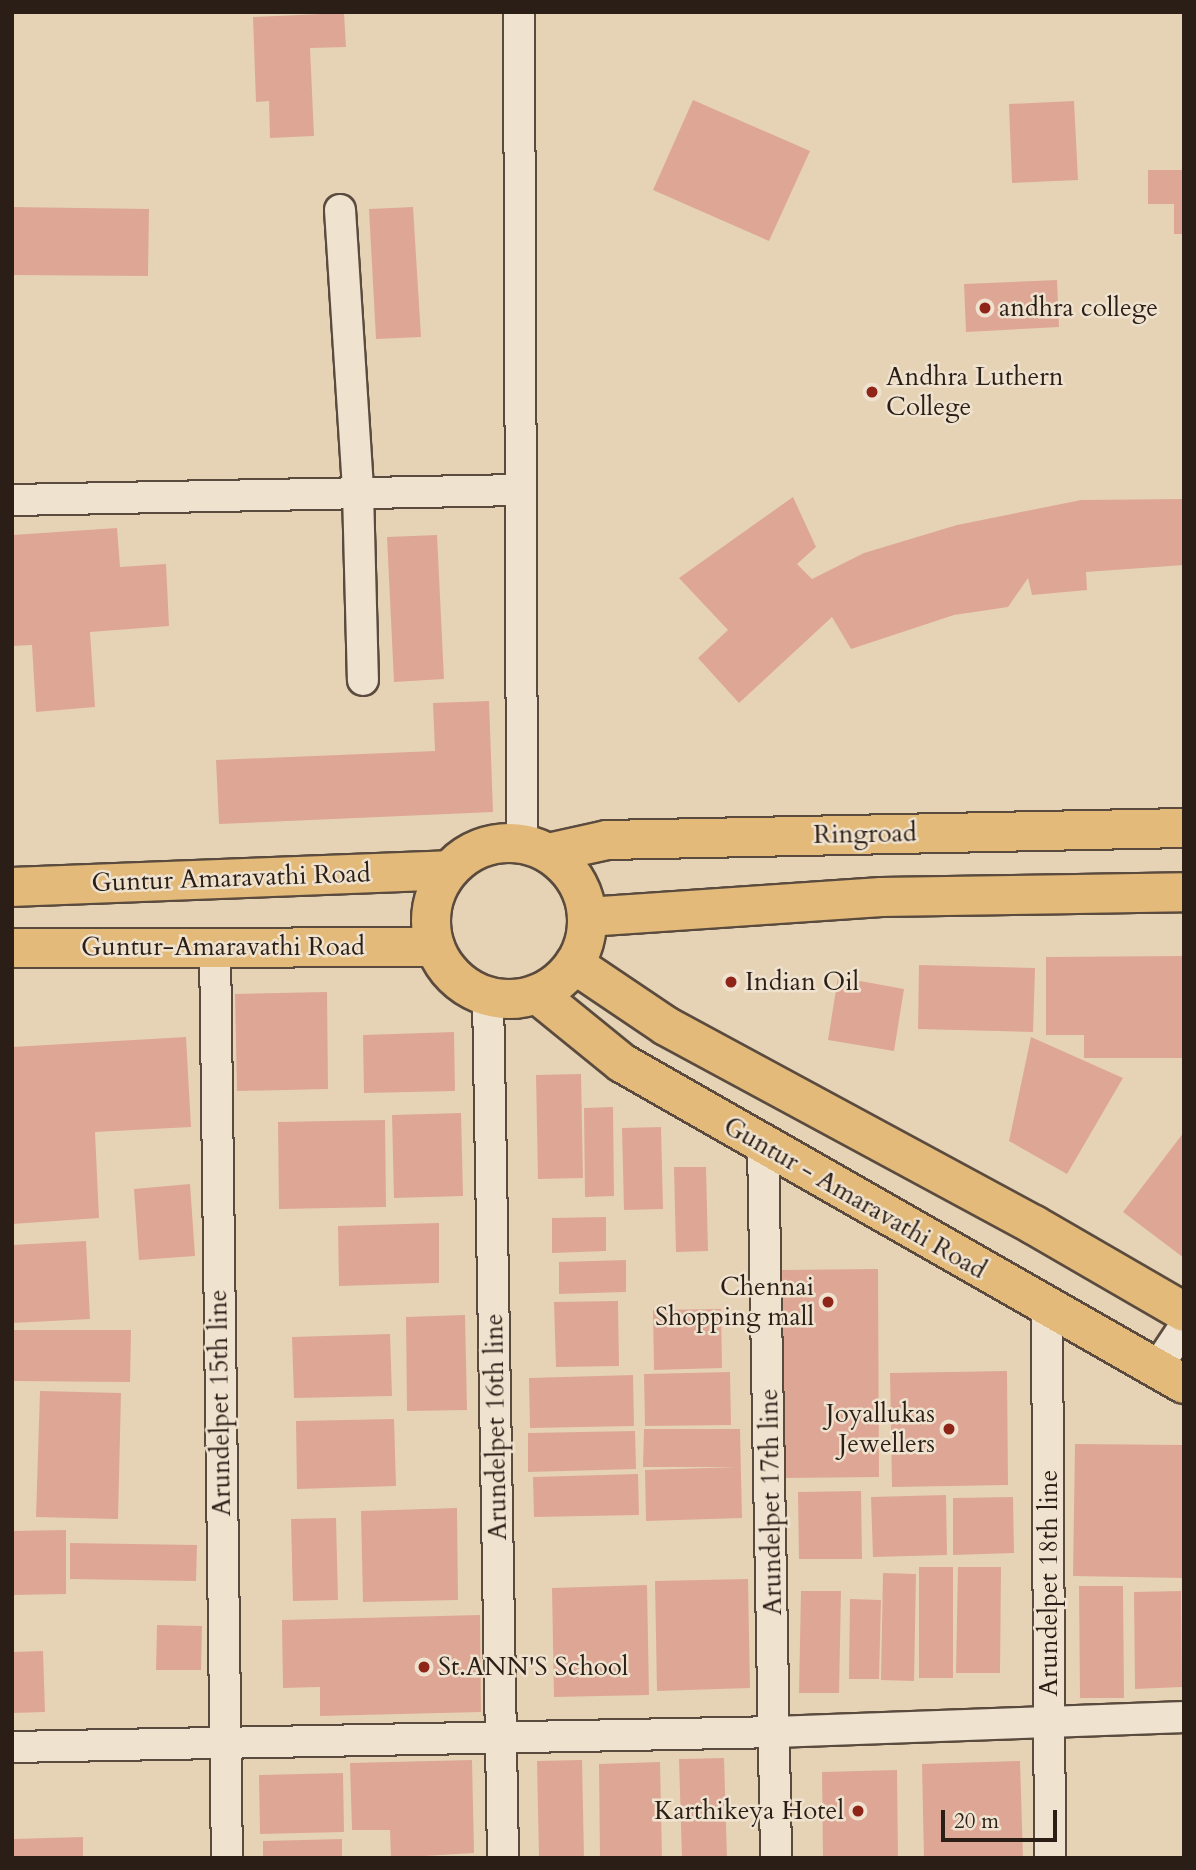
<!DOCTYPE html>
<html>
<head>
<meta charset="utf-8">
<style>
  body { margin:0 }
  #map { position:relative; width:1196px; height:1870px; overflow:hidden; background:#e6d3b5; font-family:Cardo,serif }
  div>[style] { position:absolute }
  .building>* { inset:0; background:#dea795 }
  .roads { filter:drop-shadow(2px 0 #5a4b3e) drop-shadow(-2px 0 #5a4b3e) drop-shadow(0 2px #5a4b3e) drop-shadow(0 -2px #5a4b3e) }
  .minor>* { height:30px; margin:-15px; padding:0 15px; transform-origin:15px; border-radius:15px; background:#efe2cf }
  .primary>* { height:38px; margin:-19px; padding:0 19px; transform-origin:19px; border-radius:19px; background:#e3ba7a }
  .primary>.ring { margin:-19px; padding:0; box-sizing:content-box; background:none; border:38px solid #e3ba7a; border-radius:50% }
  .dots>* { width:19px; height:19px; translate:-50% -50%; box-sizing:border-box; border:4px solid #efe2cf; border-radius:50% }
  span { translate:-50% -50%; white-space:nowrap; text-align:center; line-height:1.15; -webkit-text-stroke:5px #efe2cf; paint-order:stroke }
  .poi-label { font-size:26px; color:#2b1e16 }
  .left { translate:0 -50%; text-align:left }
  .right { translate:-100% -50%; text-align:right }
  .street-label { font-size:26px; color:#2b1e16 }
  .frame { position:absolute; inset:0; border:14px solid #2b1e16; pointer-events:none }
  .scale { position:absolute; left:941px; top:1810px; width:116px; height:32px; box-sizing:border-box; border:4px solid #2b1e16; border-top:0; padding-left:9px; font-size:21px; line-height:24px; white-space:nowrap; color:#2b1e16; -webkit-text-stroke:5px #efe2cf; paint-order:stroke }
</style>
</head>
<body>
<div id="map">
  <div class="building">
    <i style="clip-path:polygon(344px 13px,346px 47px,310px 48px,314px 136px,270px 138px,269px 101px,256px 102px,253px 17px)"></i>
    <i style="clip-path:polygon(693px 100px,810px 151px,769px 241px,653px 190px)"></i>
    <i style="clip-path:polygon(1074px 101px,1078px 180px,1012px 183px,1009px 104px)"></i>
    <i style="clip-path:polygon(1148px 170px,1184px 170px,1184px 234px,1174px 234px,1174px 204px,1148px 204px)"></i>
    <i style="clip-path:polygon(12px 207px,149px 209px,148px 276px,12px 275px)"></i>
    <i style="clip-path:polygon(413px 207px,421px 337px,376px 339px,369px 209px)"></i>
    <i style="clip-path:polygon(1057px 280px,1059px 327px,966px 332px,964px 284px)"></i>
    <i style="clip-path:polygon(793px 497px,816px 547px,797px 564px,812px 579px,864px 553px,957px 525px,1081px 500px,1184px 499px,1184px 565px,1086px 572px,1087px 590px,1032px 595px,1028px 578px,1008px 607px,954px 615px,851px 649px,832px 617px,739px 703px,698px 658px,728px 630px,679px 578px)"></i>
    <i style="clip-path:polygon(117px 528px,120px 567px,166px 564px,169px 626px,90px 632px,95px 707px,36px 712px,32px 645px,12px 646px,12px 535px)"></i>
    <i style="clip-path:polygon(437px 535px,444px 679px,394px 682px,387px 537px)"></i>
    <i style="clip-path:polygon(489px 701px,493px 812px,219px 824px,216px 760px,435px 751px,433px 703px)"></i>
    <i style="clip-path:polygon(1184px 956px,1184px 1058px,1084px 1058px,1084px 1035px,1046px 1035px,1046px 957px)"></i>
    <i style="clip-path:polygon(919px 965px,1035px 968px,1033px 1032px,918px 1029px)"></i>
    <i style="clip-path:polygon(838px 977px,904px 989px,894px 1051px,828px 1040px)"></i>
    <i style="clip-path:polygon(327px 992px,328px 1089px,237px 1091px,235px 994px)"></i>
    <i style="clip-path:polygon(454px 1032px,455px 1091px,364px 1093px,363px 1035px)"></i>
    <i style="clip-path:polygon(186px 1037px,191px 1127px,95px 1132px,99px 1218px,12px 1224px,12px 1047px)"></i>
    <i style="clip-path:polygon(1031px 1037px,1123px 1078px,1067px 1174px,1009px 1141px)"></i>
    <i style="clip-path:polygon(581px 1074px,583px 1178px,538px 1179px,536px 1075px)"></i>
    <i style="clip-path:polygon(613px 1107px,614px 1196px,585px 1197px,584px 1108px)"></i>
    <i style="clip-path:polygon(461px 1113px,463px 1196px,394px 1198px,392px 1115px)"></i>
    <i style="clip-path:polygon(385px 1120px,386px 1207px,279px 1209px,278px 1122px)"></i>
    <i style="clip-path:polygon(661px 1127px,663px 1209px,624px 1210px,622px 1128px)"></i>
    <i style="clip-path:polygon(1184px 1132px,1184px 1258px,1123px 1212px)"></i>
    <i style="clip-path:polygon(674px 1167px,706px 1167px,708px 1251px,676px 1252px)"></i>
    <i style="clip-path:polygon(190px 1184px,195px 1256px,139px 1260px,134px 1189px)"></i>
    <i style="clip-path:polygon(606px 1217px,606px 1251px,552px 1253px,552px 1218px)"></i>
    <i style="clip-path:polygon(439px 1223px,439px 1283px,339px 1286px,338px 1226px)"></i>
    <i style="clip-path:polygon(86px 1241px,90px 1319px,12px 1323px,12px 1245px)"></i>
    <i style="clip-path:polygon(626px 1260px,626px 1292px,559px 1294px,559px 1262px)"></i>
    <i style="clip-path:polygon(878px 1269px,879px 1477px,784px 1478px,782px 1270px)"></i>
    <i style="clip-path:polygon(618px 1301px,619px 1366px,556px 1367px,554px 1302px)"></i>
    <i style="clip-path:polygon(721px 1309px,722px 1368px,654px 1370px,653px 1310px)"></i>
    <i style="clip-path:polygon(465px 1315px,467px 1410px,407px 1411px,406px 1317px)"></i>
    <i style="clip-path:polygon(12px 1330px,131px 1330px,130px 1382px,12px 1381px)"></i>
    <i style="clip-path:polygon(390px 1334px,392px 1396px,294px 1398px,292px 1337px)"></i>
    <i style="clip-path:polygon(1007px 1371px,1008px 1485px,892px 1487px,890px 1373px)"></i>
    <i style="clip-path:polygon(730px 1372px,731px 1425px,645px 1426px,644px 1374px)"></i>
    <i style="clip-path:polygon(633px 1375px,634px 1426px,530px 1428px,529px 1378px)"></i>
    <i style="clip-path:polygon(40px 1391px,121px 1393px,118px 1519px,36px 1517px)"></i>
    <i style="clip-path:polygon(394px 1419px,396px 1486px,297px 1489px,296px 1421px)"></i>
    <i style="clip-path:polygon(644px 1429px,740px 1429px,742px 1518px,646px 1521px,645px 1470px,737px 1467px,643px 1467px)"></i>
    <i style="clip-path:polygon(635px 1431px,636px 1469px,528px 1472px,528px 1433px)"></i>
    <i style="clip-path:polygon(1075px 1444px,1184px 1445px,1184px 1578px,1073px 1576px)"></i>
    <i style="clip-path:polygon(638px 1474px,639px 1515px,534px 1517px,533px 1477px)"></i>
    <i style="clip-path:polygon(861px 1491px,862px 1559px,799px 1559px,798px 1492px)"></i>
    <i style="clip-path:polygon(946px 1495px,947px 1555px,873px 1557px,871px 1497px)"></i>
    <i style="clip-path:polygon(1013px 1497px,1014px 1553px,953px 1555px,953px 1498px)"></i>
    <i style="clip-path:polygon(457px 1508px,458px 1600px,363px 1602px,361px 1511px)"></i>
    <i style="clip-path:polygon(336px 1518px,338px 1600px,293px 1601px,291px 1519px)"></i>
    <i style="clip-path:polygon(66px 1530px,66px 1594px,12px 1595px,12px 1531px)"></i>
    <i style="clip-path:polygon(70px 1543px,197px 1545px,196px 1581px,70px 1579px)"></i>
    <i style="clip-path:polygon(919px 1567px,953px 1567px,953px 1678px,919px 1678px)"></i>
    <i style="clip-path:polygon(958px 1567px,1001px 1567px,1000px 1673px,956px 1673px)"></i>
    <i style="clip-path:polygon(883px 1573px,916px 1574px,914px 1681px,881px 1680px)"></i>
    <i style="clip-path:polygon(748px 1579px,750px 1688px,657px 1691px,655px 1581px)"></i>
    <i style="clip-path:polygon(647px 1585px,649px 1695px,554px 1697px,552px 1588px)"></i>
    <i style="clip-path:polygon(1079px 1586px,1123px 1586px,1124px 1698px,1080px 1698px)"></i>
    <i style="clip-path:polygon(801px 1591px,841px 1591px,839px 1693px,799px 1693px)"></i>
    <i style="clip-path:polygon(1181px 1591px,1182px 1687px,1135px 1689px,1134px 1592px)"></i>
    <i style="clip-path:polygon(850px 1599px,881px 1600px,879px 1679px,849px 1679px)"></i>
    <i style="clip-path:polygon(480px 1615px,481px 1712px,320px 1716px,320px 1687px,283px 1688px,282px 1620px)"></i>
    <i style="clip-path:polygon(157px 1625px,202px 1626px,201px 1670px,156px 1670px)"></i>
    <i style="clip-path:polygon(43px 1651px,45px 1712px,12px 1713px,12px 1652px)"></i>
    <i style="clip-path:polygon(724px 1758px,727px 1858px,682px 1858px,679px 1759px)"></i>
    <i style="clip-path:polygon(472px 1760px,474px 1853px,391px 1858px,390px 1830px,352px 1830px,350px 1763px)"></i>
    <i style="clip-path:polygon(582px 1760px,584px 1858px,539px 1858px,537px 1761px)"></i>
    <i style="clip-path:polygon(1020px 1761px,1023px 1858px,924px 1858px,922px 1764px)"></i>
    <i style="clip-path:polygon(660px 1762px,662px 1858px,600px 1858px,599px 1764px)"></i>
    <i style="clip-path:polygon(897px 1770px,898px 1858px,823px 1858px,822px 1772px)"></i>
    <i style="clip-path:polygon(343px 1773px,344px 1832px,260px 1834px,259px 1775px)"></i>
    <i style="clip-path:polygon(83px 1837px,83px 1858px,12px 1858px,12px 1839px)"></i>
    <i style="clip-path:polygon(342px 1839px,342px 1858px,263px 1858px,263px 1841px)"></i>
  </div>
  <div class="roads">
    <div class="minor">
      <i style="left:519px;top:12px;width:831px;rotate:89.79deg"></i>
      <i style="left:340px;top:210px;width:283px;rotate:86.3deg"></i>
      <i style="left:358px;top:492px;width:188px;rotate:88.5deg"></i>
      <i style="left:12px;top:500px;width:506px;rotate:-1.13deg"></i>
      <i style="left:215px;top:947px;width:911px;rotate:89.25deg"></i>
      <i style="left:488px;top:997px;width:861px;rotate:89deg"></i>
      <i style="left:763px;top:1146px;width:712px;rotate:88.95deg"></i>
      <i style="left:1047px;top:1308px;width:550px;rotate:89.69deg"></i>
      <i style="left:1156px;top:1369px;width:50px;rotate:-56.3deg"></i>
      <i style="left:12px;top:1747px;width:764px;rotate:-1.12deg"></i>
      <i style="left:776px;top:1732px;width:408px;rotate:-2.1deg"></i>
    </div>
    <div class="primary">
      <i class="ring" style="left:431px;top:843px;width:118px;height:118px"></i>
      <i style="left:548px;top:853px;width:60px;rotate:-12.4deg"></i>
      <i style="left:607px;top:840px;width:577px;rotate:-1.19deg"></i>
      <i style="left:12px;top:887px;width:437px;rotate:-2.2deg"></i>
      <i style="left:587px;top:917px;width:295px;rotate:-3.9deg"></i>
      <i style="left:881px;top:897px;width:303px;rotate:-0.9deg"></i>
      <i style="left:12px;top:948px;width:423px;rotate:-0.1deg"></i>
      <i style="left:574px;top:964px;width:111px;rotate:34deg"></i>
      <i style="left:666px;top:1026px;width:418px;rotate:28.4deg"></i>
      <i style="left:1034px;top:1225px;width:173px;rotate:30.1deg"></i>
      <i style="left:537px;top:994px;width:109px;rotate:39.1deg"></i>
      <i style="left:622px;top:1063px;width:647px;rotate:29.73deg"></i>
    </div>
  </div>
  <div class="dots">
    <i style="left:985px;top:308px;background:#8f2418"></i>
    <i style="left:872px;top:392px;background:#8f2418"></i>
    <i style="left:731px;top:982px;background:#8f2418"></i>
    <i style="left:828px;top:1302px;background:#8f2418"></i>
    <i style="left:949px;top:1429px;background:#8f2418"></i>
    <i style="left:424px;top:1667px;background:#8f2418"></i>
    <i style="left:858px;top:1811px;background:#8f2418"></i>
  </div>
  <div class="poi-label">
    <span class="left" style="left:999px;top:308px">andhra college</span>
    <span class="left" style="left:886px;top:392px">Andhra Luthern<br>College</span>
    <span class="left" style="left:745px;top:982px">Indian Oil</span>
    <span class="right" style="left:814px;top:1302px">Chennai<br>Shopping mall</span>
    <span class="right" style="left:935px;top:1429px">Joyallukas<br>Jewellers</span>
    <span class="left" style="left:438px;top:1667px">St.ANN'S School</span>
    <span class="right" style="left:844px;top:1811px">Karthikeya Hotel</span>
  </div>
  <div class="street-label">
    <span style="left:865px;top:834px;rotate:-1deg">Ringroad</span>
    <span style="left:231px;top:878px;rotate:-2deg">Guntur Amaravathi Road</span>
    <span style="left:223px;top:947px">Guntur-Amaravathi Road</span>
    <span style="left:855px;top:1198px;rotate:30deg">Guntur - Amaravathi Road</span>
    <span style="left:220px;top:1403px;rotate:-91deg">Arundelpet 15th line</span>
    <span style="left:496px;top:1427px;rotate:-91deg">Arundelpet 16th line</span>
    <span style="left:771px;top:1502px;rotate:-91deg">Arundelpet 17th line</span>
    <span style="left:1049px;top:1583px;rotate:-90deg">Arundelpet 18th line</span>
  </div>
  <div class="frame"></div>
  <div class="scale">20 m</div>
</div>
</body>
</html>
